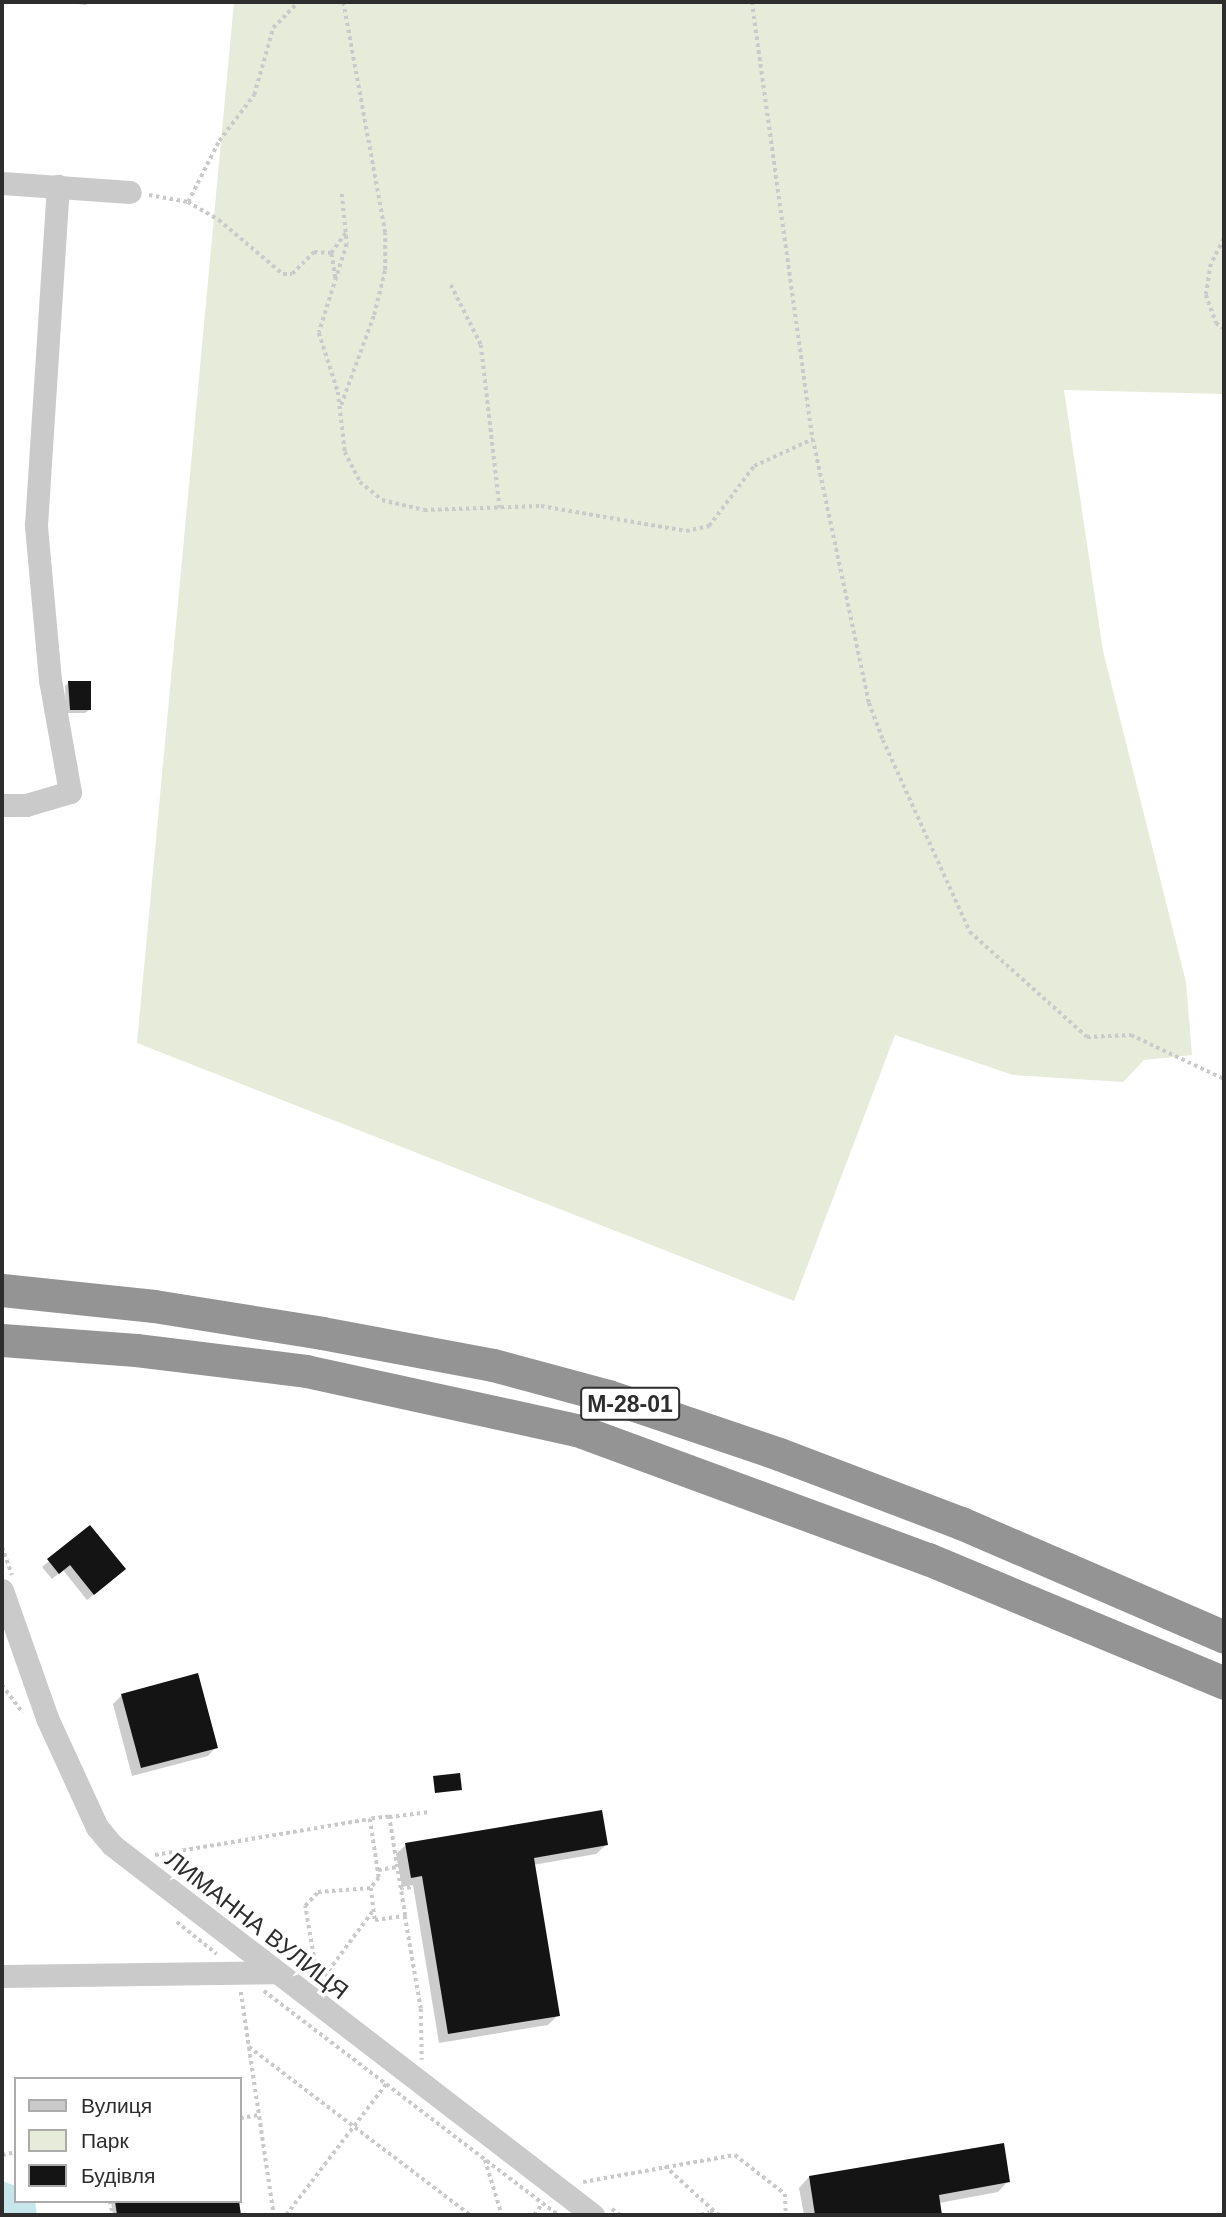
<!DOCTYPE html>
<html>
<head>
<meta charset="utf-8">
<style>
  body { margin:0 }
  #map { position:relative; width:1226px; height:2217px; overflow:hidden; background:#fff; font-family:Arial,sans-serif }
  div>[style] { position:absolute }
  .green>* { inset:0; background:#e7ebda }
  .water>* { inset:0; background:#c6e6eb }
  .shadow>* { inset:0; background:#0003 }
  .building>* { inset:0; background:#141414 }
  .path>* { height:3.5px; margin-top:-1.75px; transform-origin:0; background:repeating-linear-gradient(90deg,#cacaca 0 3.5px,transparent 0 7px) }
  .minor>* { height:23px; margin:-11.5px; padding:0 11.5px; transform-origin:11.5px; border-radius:11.5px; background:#cacaca }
  .highway>* { height:33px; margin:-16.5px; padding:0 16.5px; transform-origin:16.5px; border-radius:16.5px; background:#949494 }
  span { translate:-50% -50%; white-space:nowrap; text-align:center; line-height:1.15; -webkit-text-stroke:7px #fff; paint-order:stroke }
  .shield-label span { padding:2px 5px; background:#fff; border:2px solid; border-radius:5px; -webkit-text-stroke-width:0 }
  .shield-label { font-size:23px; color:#2d2d2d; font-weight:700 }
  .street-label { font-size:24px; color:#2d2d2d }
  .frame { position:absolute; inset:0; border:4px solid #2d2d2d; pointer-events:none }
  .legend { position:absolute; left:14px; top:2077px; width:228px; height:126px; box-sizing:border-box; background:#fff; border:2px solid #ababab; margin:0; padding:9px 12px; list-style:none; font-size:21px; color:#2d2d2d }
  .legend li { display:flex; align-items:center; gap:14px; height:35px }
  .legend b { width:35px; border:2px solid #ababab }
</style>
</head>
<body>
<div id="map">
  <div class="green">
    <i style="clip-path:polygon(234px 2px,1224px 2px,1224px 394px,1064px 390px,1103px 651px,1186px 982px,1192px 1055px,1144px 1060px,1123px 1082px,1013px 1075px,895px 1035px,794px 1301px,137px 1043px)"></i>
  </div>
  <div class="water">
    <i style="clip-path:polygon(2px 2181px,16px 2186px,16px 2201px,35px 2201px,37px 2215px,2px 2215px)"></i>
  </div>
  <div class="shadow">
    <i style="clip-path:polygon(62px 2px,89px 2px,86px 5px)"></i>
    <i style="clip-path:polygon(69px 682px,89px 710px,85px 713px,66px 713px,65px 686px)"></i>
    <i style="clip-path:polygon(90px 1527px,118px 1575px,87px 1600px,63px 1570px,52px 1579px,42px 1567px)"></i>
    <i style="clip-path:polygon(197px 1675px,216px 1747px,208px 1756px,132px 1776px,113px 1704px,121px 1696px)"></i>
    <i style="clip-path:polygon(406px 1845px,606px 1845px,596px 1854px,533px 1865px,558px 2015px,548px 2025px,439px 2043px,413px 1885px,402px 1887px,396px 1854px)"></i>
    <i style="clip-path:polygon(809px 2177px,1008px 2181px,998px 2192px,939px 2203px,941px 2215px,804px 2215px,799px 2188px)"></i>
    <i style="clip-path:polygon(111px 2201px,237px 2201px,240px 2215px,113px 2215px)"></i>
  </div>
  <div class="building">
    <i style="clip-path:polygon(68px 681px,91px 681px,91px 710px,70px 710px)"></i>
    <i style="clip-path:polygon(90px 1525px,126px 1569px,94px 1595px,70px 1565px,59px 1574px,47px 1559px)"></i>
    <i style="clip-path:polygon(198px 1673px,218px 1748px,141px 1768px,121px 1694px)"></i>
    <i style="clip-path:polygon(460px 1773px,462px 1790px,435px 1793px,433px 1776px)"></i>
    <i style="clip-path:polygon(602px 1810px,608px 1845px,534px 1858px,560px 2016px,448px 2034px,422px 1876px,411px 1878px,405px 1843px)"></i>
    <i style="clip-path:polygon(1004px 2143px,1010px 2182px,939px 2195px,942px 2215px,815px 2215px,809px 2176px)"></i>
    <i style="clip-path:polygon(115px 2201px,239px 2201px,241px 2215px,117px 2215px)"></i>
  </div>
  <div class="path">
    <i style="left:752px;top:2px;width:441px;rotate:82.1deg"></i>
    <i style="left:813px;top:439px;width:270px;rotate:78deg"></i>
    <i style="left:869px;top:703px;width:40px;rotate:69deg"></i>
    <i style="left:883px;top:740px;width:211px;rotate:65.6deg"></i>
    <i style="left:970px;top:932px;width:157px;rotate:41.9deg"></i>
    <i style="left:1087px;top:1037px;width:44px;rotate:-2.6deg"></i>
    <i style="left:1131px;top:1035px;width:103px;rotate:25.3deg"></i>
    <i style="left:342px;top:194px;width:50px;rotate:84.3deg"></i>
    <i style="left:347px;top:244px;width:93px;rotate:107.5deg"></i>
    <i style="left:319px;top:333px;width:62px;rotate:72.1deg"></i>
    <i style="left:338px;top:392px;width:60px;rotate:83.3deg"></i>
    <i style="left:345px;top:452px;width:34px;rotate:63deg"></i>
    <i style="left:360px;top:482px;width:28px;rotate:39deg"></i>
    <i style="left:382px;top:500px;width:43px;rotate:13.4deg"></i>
    <i style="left:424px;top:510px;width:117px;rotate:-2deg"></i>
    <i style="left:541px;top:506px;width:147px;rotate:9.8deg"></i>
    <i style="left:686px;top:531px;width:24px;rotate:-12deg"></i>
    <i style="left:709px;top:526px;width:75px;rotate:-53.1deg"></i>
    <i style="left:754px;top:466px;width:65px;rotate:-24.6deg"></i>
    <i style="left:149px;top:195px;width:40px;rotate:10deg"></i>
    <i style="left:188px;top:202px;width:36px;rotate:30deg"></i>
    <i style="left:219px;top:220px;width:84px;rotate:40.2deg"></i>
    <i style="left:283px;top:274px;width:9px"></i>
    <i style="left:292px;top:274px;width:31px;rotate:-45deg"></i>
    <i style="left:314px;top:252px;width:17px;rotate:3deg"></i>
    <i style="left:188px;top:202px;width:68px;rotate:-63.1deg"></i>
    <i style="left:219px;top:141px;width:58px;rotate:-52.7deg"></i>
    <i style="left:254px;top:95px;width:70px;rotate:-74.2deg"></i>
    <i style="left:273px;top:28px;width:36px;rotate:-46deg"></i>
    <i style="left:1224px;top:239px;width:28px;rotate:117deg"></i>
    <i style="left:1211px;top:264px;width:31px;rotate:99deg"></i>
    <i style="left:1206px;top:295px;width:30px;rotate:70deg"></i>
    <i style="left:1216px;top:323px;width:10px;rotate:37deg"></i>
    <i style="left:335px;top:278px;width:25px;rotate:-99deg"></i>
    <i style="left:331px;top:253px;width:27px;rotate:-54deg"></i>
    <i style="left:451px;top:285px;width:67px;rotate:63.4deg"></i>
    <i style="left:481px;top:345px;width:164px;rotate:83.4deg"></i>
    <i style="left:341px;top:405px;width:96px;rotate:-69.9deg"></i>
    <i style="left:374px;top:315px;width:46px;rotate:-76.3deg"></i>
    <i style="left:385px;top:270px;width:37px;rotate:-90deg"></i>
    <i style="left:385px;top:233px;width:235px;rotate:-100.3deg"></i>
    <i style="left:2px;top:1547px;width:30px;rotate:70deg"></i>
    <i style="left:2px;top:1685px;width:35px;rotate:53deg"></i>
    <i style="left:389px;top:1817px;width:19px;rotate:174deg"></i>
    <i style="left:370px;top:1819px;width:60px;rotate:81.3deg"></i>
    <i style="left:379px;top:1878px;width:13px;rotate:129deg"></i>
    <i style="left:371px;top:1888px;width:32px;rotate:83deg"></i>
    <i style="left:375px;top:1920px;width:30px;rotate:-8deg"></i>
    <i style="left:405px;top:1916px;width:100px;rotate:-99.2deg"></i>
    <i style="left:389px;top:1817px;width:41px;rotate:-7deg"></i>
    <i style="left:155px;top:1855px;width:218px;rotate:-9.5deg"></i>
    <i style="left:378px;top:1870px;width:18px;rotate:-9deg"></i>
    <i style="left:400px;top:1888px;width:18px;rotate:-3deg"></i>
    <i style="left:405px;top:1916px;width:94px;rotate:80.2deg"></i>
    <i style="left:421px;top:2009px;width:51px;rotate:88.9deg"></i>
    <i style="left:177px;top:1922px;width:51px;rotate:38.7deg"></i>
    <i style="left:317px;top:1977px;width:72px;rotate:-99.6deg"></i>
    <i style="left:305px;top:1906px;width:19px;rotate:-47deg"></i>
    <i style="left:318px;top:1892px;width:53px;rotate:-4.3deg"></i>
    <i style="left:320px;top:1982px;width:87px;rotate:-53.4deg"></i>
    <i style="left:264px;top:1991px;width:370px;rotate:37.3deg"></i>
    <i style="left:241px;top:1992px;width:225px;rotate:81.6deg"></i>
    <i style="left:249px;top:2047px;width:278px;rotate:37.2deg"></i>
    <i style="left:240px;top:2118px;width:20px;rotate:-9deg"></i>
    <i style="left:2px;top:2155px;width:14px;rotate:-12deg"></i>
    <i style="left:485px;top:2160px;width:58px;rotate:72.8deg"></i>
    <i style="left:665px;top:2166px;width:68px;rotate:42.6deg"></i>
    <i style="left:583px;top:2182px;width:154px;rotate:-10.1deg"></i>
    <i style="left:735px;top:2155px;width:63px;rotate:38deg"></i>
    <i style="left:785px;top:2194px;width:21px;rotate:87deg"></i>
    <i style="left:110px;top:2201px;width:14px;rotate:78deg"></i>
    <i style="left:612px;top:2209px;width:10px;rotate:37deg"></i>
    <i style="left:286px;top:2215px;width:165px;rotate:-52.6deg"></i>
    <i style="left:534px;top:2215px;width:14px;rotate:-54deg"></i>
    <i style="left:701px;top:2215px;width:9px;rotate:-18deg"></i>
    <i style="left:710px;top:2212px;width:11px;rotate:15deg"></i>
  </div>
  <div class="minor">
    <i style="left:2px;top:183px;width:128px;rotate:4deg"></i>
    <i style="left:2px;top:805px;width:24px"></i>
    <i style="left:26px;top:805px;width:46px;rotate:-16.5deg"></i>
    <i style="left:70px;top:792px;width:114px;rotate:-100.1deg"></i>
    <i style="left:50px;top:680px;width:156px;rotate:-95.2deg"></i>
    <i style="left:36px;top:525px;width:340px;rotate:-86.3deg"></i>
    <i style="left:2px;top:1590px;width:136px;rotate:70.6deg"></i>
    <i style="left:47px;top:1718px;width:120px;rotate:65.4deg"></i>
    <i style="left:97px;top:1827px;width:23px;rotate:50deg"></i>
    <i style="left:112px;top:1845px;width:607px;rotate:37.57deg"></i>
    <i style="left:2px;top:1976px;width:272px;rotate:-0.8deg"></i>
  </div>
  <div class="highway">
    <i style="left:2px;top:1290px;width:153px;rotate:6deg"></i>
    <i style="left:154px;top:1306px;width:170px;rotate:9.1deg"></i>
    <i style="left:322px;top:1333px;width:174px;rotate:10.6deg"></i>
    <i style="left:493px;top:1365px;width:119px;rotate:15.1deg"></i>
    <i style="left:608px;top:1396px;width:181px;rotate:18.7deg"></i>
    <i style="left:779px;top:1454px;width:195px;rotate:20.8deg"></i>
    <i style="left:961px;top:1523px;width:287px;rotate:23.4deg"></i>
    <i style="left:2px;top:1340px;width:134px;rotate:4.3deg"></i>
    <i style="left:136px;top:1350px;width:171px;rotate:7deg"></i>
    <i style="left:306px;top:1371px;width:277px;rotate:12.3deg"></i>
    <i style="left:577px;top:1430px;width:374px;rotate:20.2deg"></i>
    <i style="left:928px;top:1559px;width:321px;rotate:22.7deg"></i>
  </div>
  <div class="shield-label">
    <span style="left:630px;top:1404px">М-28-01</span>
  </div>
  <div class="street-label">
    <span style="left:257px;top:1925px;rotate:38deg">ЛИМАННА ВУЛИЦЯ</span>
  </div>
  <div class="frame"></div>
  <ul class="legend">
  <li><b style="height:9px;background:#cacaca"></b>Вулиця</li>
  <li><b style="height:19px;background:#e7ebda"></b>Парк</li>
  <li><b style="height:19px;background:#141414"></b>Будівля</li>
  </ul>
</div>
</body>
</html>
